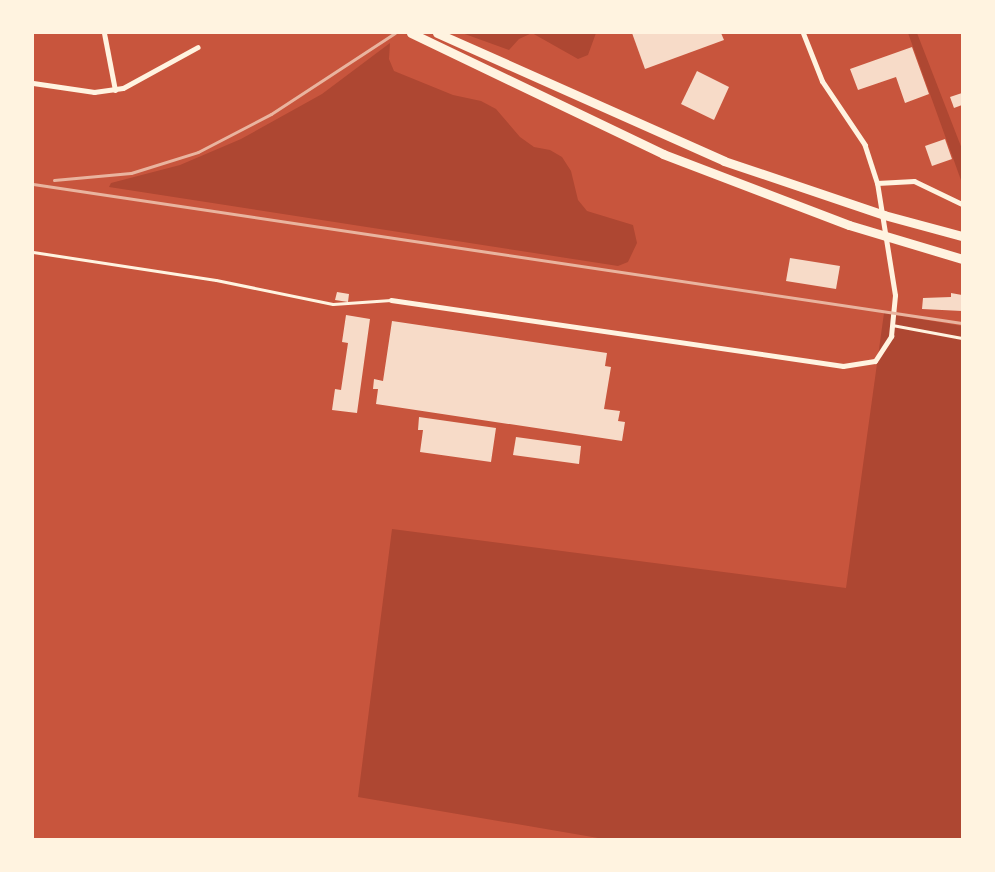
<!DOCTYPE html>
<html>
<head>
<meta charset="utf-8">
<style>
  body { margin:0 }
  #map { position:relative; width:995px; height:872px; overflow:hidden; background:#c8553d; font-family:"Varela Round",sans-serif }
  div>[style] { position:absolute }
  .green>* { inset:0; background:#ae4732 }
  .building>* { inset:0; background:#f7dbc8 }
  .service>* { height:3px; margin:-1.5px; padding:0 1.5px; transform-origin:1.5px; border-radius:1.5px; background:#fff3e0 }
  .minor>* { height:5px; margin:-2.5px; padding:0 2.5px; transform-origin:2.5px; border-radius:2.5px; background:#fff3e0 }
  .primary>* { height:9px; margin:-4.5px; padding:0 4.5px; transform-origin:4.5px; border-radius:4.5px; background:#fff3e0 }
  .rail>* { height:3px; margin:-1.5px; padding:0 1.5px; transform-origin:1.5px; border-radius:1.5px; background:#e9b49f }
  span { translate:-50% -50%; white-space:nowrap; text-align:center; line-height:1.15; -webkit-text-stroke:6px #fff3e0; paint-order:stroke }
  .frame { position:absolute; inset:0; border:34px solid #fff3e0; pointer-events:none }
</style>
</head>
<body>
<div id="map">
  <div class="green">
    <i style="clip-path:polygon(462px 33px,596px 33px,588px 55px,578px 59px,532px 33px,519px 39px,509px 50px)"></i>
    <i style="clip-path:polygon(908px 33px,917px 33px,962px 149px,962px 183px)"></i>
    <i style="clip-path:polygon(390px 43px,389px 59px,394px 71px,453px 95px,481px 101px,496px 109px,520px 137px,534px 147px,550px 150px,562px 157px,571px 171px,578px 200px,587px 211px,633px 225px,637px 243px,628px 262px,618px 266px,109px 187px,111px 183px,180px 165px,241px 139px,322px 94px)"></i>
    <i style="clip-path:polygon(884px 313px,962px 326px,962px 839px,604px 839px,358px 797px,392px 529px,846px 588px)"></i>
  </div>
  <div class="building">
    <i style="clip-path:polygon(632px 33px,721px 33px,724px 40px,645px 69px)"></i>
    <i style="clip-path:polygon(912px 47px,929px 94px,905px 103px,896px 77px,858px 90px,850px 69px)"></i>
    <i style="clip-path:polygon(697px 71px,729px 87px,714px 120px,681px 104px)"></i>
    <i style="clip-path:polygon(962px 93px,962px 105px,954px 108px,950px 97px)"></i>
    <i style="clip-path:polygon(945px 139px,952px 159px,932px 166px,925px 146px)"></i>
    <i style="clip-path:polygon(790px 258px,840px 266px,836px 289px,786px 281px)"></i>
    <i style="clip-path:polygon(337px 292px,349px 294px,348px 302px,335px 300px)"></i>
    <i style="clip-path:polygon(951px 293px,962px 295px,962px 311px,922px 309px,923px 298px,951px 297px)"></i>
    <i style="clip-path:polygon(346px 315px,370px 319px,357px 413px,332px 410px,335px 389px,341px 390px,348px 343px,342px 342px)"></i>
    <i style="clip-path:polygon(392px 321px,607px 353px,605px 366px,611px 367px,604px 409px,620px 411px,618px 421px,625px 422px,622px 441px,376px 404px,378px 389px,373px 389px,374px 379px,383px 381px)"></i>
    <i style="clip-path:polygon(419px 417px,496px 428px,491px 462px,420px 452px,423px 430px,418px 430px)"></i>
    <i style="clip-path:polygon(516px 437px,581px 446px,579px 464px,513px 455px)"></i>
  </div>
  <div class="service">
    <i style="left:33px;top:252px;width:185px;rotate:8.7deg"></i>
    <i style="left:216px;top:280px;width:119px;rotate:11.6deg"></i>
    <i style="left:333px;top:304px;width:58px;rotate:-3.9deg"></i>
    <i style="left:892px;top:325px;width:71px;rotate:10.5deg"></i>
  </div>
  <div class="minor">
    <i style="left:104px;top:33px;width:58px;rotate:79.1deg"></i>
    <i style="left:33px;top:83px;width:62px;rotate:8.4deg"></i>
    <i style="left:94px;top:92px;width:29px;rotate:-8deg"></i>
    <i style="left:123px;top:88px;width:85px;rotate:-28.7deg"></i>
    <i style="left:877px;top:183px;width:37px;rotate:-3deg"></i>
    <i style="left:914px;top:181px;width:53px;rotate:25.6deg"></i>
    <i style="left:391px;top:300px;width:457px;rotate:8.3deg"></i>
    <i style="left:843px;top:366px;width:32px;rotate:-9deg"></i>
    <i style="left:875px;top:361px;width:30px;rotate:-57deg"></i>
    <i style="left:891px;top:336px;width:41px;rotate:-84.4deg"></i>
    <i style="left:895px;top:295px;width:113px;rotate:-99.1deg"></i>
    <i style="left:877px;top:183px;width:40px;rotate:-108deg"></i>
    <i style="left:865px;top:145px;width:77px;rotate:-123.9deg"></i>
    <i style="left:822px;top:81px;width:52px;rotate:-111.6deg"></i>
  </div>
  <div class="primary">
    <i style="left:411px;top:33px;width:280px;rotate:25.6deg"></i>
    <i style="left:663px;top:154px;width:199px;rotate:20.9deg"></i>
    <i style="left:849px;top:225px;width:118px;rotate:16.7deg"></i>
    <i style="left:437px;top:33px;width:314px;rotate:24deg"></i>
    <i style="left:724px;top:161px;width:169px;rotate:18.6deg"></i>
    <i style="left:884px;top:215px;width:81px;rotate:15.1deg"></i>
  </div>
  <div class="rail">
    <i style="left:54px;top:180px;width:77px;rotate:-5.2deg"></i>
    <i style="left:131px;top:173px;width:70px;rotate:-17.4deg"></i>
    <i style="left:198px;top:152px;width:82px;rotate:-27.5deg"></i>
    <i style="left:271px;top:114px;width:148px;rotate:-33.2deg"></i>
    <i style="left:33px;top:184px;width:939px;rotate:8.51deg"></i>
  </div>
  <div class="frame"></div>
</div>
</body>
</html>
